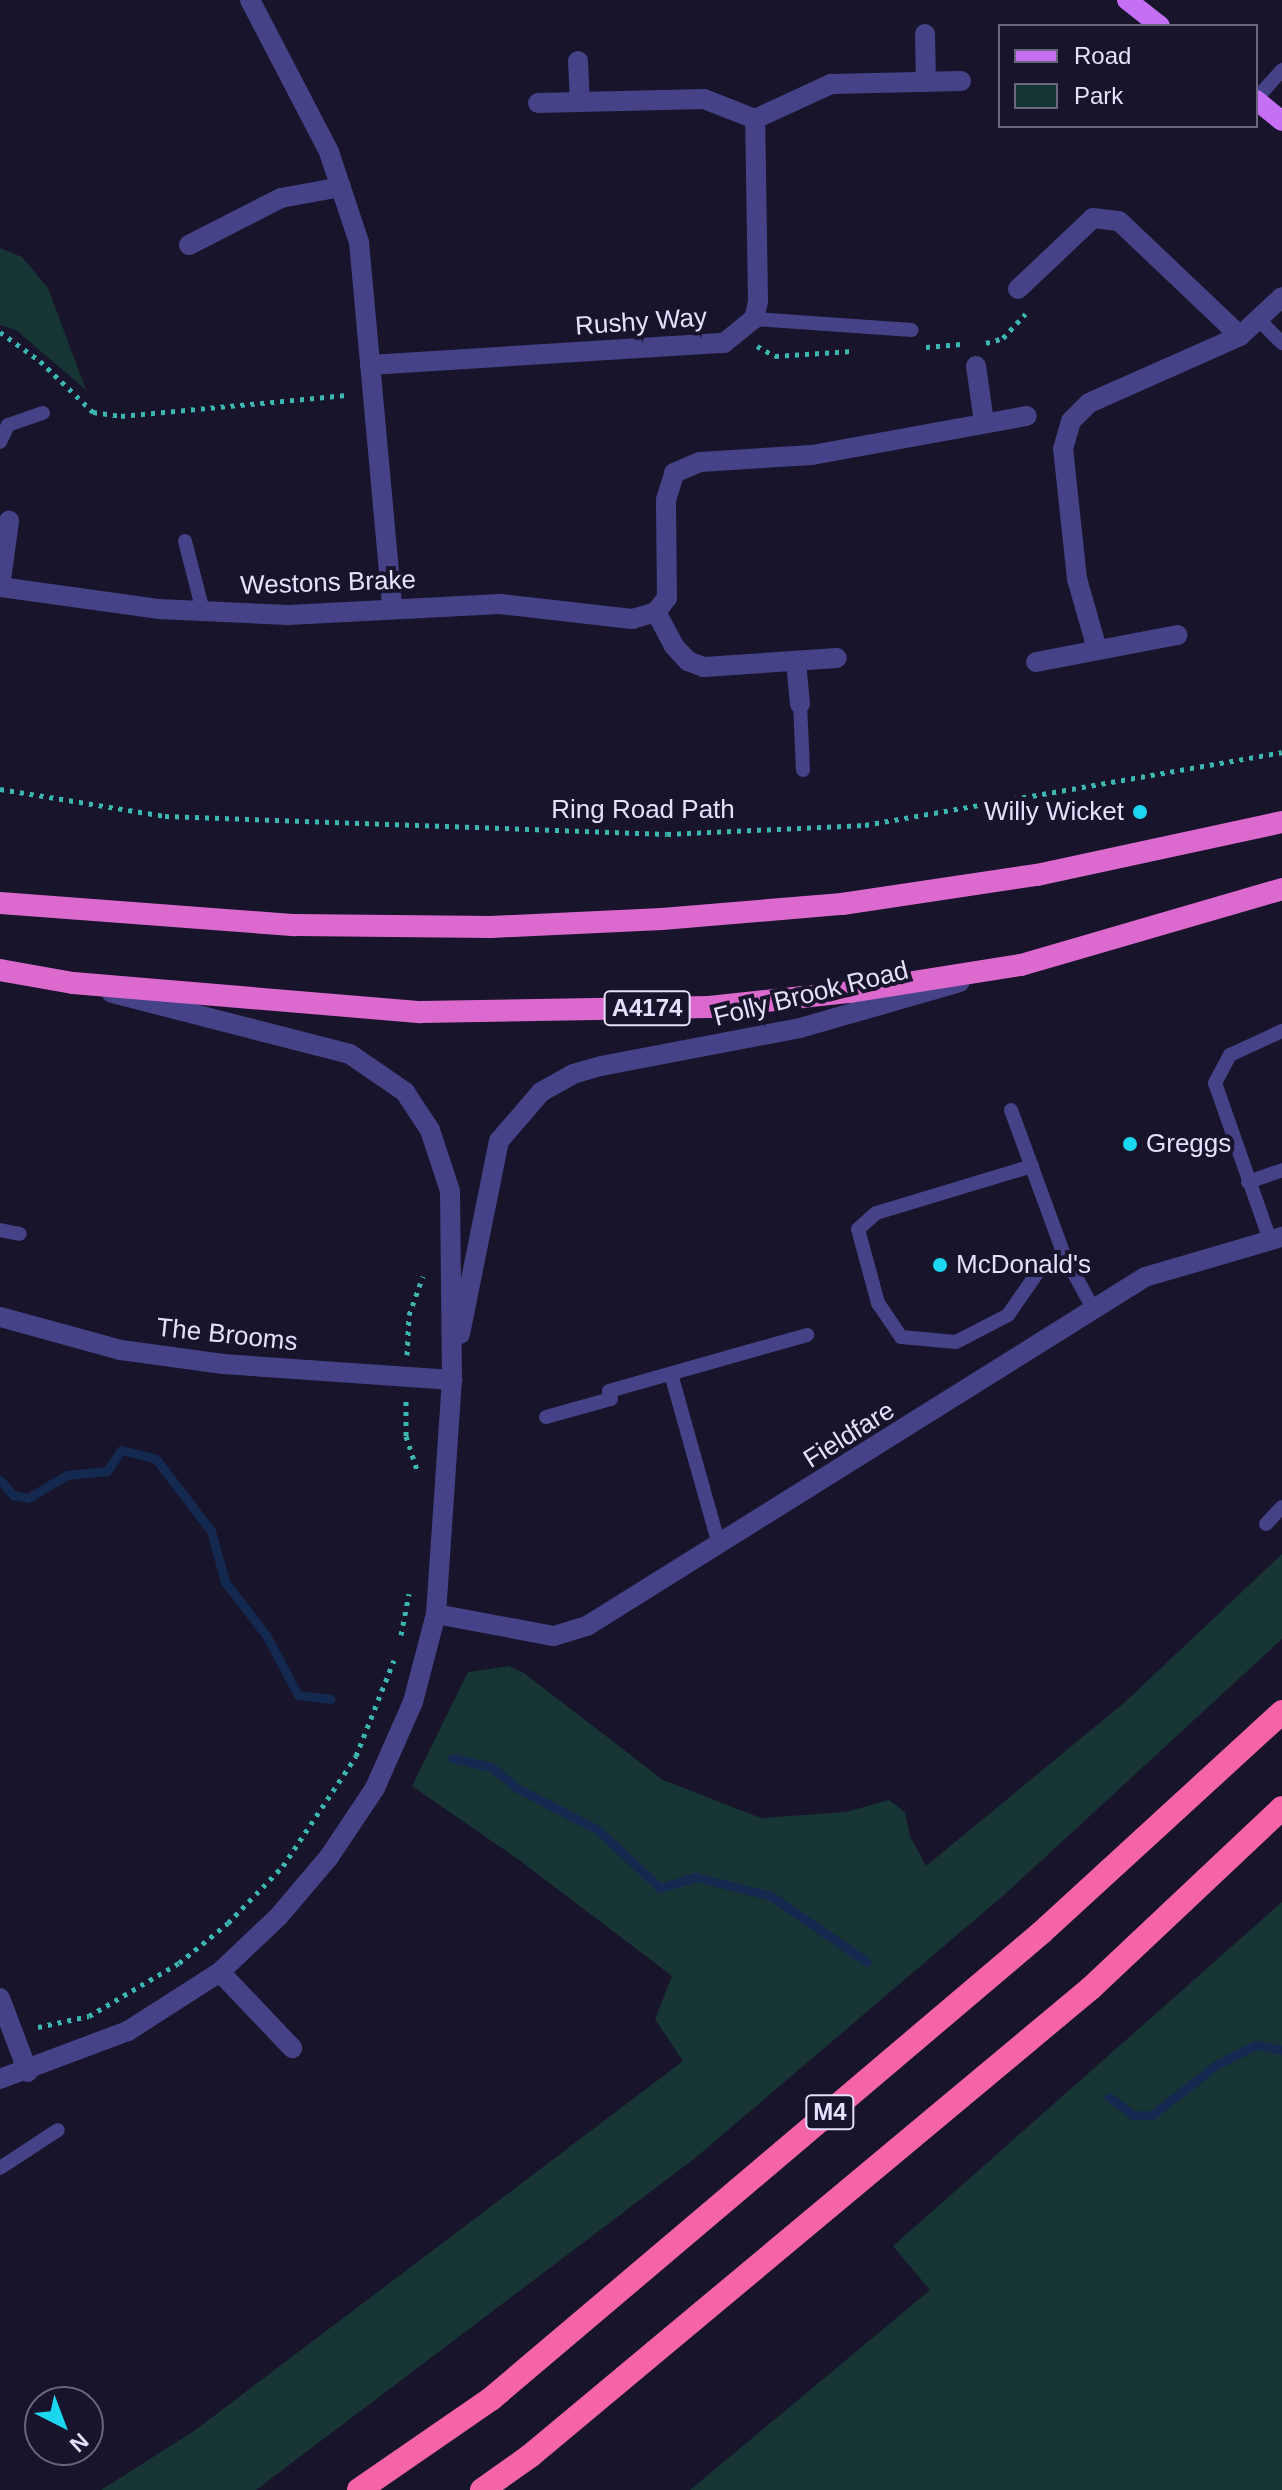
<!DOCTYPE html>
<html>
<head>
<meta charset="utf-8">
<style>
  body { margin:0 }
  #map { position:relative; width:1282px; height:2490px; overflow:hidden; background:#18142b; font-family:Helvetica,sans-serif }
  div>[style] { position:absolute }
  .green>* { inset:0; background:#173534 }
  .stream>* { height:9px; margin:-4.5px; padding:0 4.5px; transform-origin:4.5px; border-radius:4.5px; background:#14294f }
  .path>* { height:5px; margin-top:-2.5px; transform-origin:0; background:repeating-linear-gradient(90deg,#3bb6b1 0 4px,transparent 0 10px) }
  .service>* { height:14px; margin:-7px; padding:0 7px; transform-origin:7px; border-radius:7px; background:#464287 }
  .minor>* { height:20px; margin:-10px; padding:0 10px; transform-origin:10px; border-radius:10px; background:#464287 }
  .primary>* { height:20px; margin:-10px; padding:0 10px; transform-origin:10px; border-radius:10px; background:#c56ff5 }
  .trunk>* { height:22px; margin:-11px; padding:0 11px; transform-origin:11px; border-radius:11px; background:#dc6ace }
  .motorway>* { height:24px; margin:-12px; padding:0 12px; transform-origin:12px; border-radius:12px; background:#f464a7 }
  .dots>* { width:22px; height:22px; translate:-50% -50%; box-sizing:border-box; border:4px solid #18142b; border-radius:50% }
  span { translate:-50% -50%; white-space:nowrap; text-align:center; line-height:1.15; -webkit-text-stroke:8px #18142b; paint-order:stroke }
  .shield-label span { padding:2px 6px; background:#18142b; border:2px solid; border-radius:6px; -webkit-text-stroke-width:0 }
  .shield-label { font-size:24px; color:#e4e0fd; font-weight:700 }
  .street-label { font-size:26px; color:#e4e0fd }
  .poi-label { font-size:26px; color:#e4e0fd }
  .right { translate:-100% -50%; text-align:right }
  .left { translate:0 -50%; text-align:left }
  .legend { position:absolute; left:998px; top:24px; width:260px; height:104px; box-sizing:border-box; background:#18142b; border:2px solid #6a667f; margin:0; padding:10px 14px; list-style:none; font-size:24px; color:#e4e0fd }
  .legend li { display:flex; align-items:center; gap:16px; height:40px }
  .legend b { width:40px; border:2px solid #6a667f }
  .north { position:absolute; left:24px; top:2386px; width:80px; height:80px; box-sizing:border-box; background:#18142b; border:2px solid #6a667f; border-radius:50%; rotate:138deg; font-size:22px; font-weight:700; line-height:32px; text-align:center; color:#e4e0fd }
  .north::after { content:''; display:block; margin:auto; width:28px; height:36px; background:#1bd6ee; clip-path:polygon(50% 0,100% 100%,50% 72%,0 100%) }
</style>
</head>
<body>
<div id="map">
  <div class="green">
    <i style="clip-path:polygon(0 248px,22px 257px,48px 288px,86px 390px,16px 330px,0 325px)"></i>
    <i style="clip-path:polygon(1282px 1554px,1282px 1639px,1004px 1895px,694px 2159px,256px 2490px,101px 2490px,194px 2431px,683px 2061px,655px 2019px,672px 1976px,519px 1860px,412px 1786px,468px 1672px,509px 1666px,524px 1673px,663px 1780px,761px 1818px,846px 1812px,889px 1800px,905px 1812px,910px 1836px,926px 1866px,1125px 1702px)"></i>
    <i style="clip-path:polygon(1282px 1902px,1282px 2490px,690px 2490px,930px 2290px,893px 2246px)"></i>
  </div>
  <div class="stream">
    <i style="left:0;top:1480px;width:20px;rotate:49deg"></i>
    <i style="left:13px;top:1495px;width:15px;rotate:11deg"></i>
    <i style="left:28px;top:1498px;width:45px;rotate:-30.5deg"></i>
    <i style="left:67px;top:1475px;width:40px;rotate:-5.7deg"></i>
    <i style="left:107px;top:1471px;width:25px;rotate:-56deg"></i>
    <i style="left:121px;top:1450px;width:36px;rotate:14deg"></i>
    <i style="left:156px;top:1459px;width:91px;rotate:52.6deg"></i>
    <i style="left:211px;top:1531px;width:53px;rotate:74.6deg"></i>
    <i style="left:225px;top:1582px;width:67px;rotate:52.3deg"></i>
    <i style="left:266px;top:1635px;width:68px;rotate:61.9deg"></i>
    <i style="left:298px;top:1695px;width:33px;rotate:7deg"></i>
    <i style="left:452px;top:1758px;width:40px;rotate:13deg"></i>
    <i style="left:491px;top:1767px;width:33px;rotate:39deg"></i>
    <i style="left:517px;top:1788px;width:91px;rotate:27.4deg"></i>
    <i style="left:598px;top:1830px;width:85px;rotate:43.1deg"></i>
    <i style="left:660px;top:1888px;width:38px;rotate:-17deg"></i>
    <i style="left:696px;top:1877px;width:77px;rotate:14.2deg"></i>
    <i style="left:771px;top:1896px;width:116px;rotate:34.5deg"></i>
    <i style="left:1109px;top:2097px;width:30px;rotate:37deg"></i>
    <i style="left:1133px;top:2115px;width:19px"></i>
    <i style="left:1152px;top:2115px;width:81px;rotate:-38deg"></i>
    <i style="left:1216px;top:2065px;width:45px;rotate:-26.6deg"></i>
    <i style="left:1256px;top:2045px;width:26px;rotate:11deg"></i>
  </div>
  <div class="path">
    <i style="left:0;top:332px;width:49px;rotate:35.9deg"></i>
    <i style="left:40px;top:361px;width:74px;rotate:43.9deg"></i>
    <i style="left:93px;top:412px;width:28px;rotate:8deg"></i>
    <i style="left:121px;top:416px;width:229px;rotate:-5.3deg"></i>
    <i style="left:986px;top:343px;width:18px;rotate:-16deg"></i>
    <i style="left:1003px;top:338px;width:33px;rotate:-47deg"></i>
    <i style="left:757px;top:346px;width:21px;rotate:29deg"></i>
    <i style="left:775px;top:356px;width:77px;rotate:-3.7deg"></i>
    <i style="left:926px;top:347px;width:38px;rotate:-5deg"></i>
    <i style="left:0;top:789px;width:167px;rotate:9.3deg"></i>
    <i style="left:165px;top:816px;width:502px;rotate:2.05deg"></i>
    <i style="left:667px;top:834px;width:198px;rotate:-2.6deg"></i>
    <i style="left:865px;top:825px;width:423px;rotate:-9.9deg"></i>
    <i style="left:407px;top:1355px;width:40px;rotate:-87.1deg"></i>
    <i style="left:409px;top:1315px;width:41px;rotate:-70.3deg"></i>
    <i style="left:406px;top:1401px;width:35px;rotate:90deg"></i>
    <i style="left:406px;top:1436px;width:39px;rotate:72deg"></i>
    <i style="left:401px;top:1635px;width:42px;rotate:-79deg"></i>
    <i style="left:38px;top:2027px;width:52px;rotate:-12.2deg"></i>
    <i style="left:89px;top:2016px;width:104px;rotate:-30.5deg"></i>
    <i style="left:179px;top:1963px;width:63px;rotate:-39.2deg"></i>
    <i style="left:228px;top:1923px;width:79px;rotate:-46deg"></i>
    <i style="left:283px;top:1866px;width:132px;rotate:-56.4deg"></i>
    <i style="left:356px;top:1756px;width:103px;rotate:-68.4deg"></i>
  </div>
  <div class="service">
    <i style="left:1256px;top:99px;width:39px;rotate:-48deg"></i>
    <i style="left:754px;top:319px;width:158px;rotate:4deg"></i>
    <i style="left:1259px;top:320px;width:33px;rotate:45deg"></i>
    <i style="left:0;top:442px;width:19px;rotate:-65deg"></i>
    <i style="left:8px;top:425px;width:37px;rotate:-19deg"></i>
    <i style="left:185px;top:541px;width:72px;rotate:75.6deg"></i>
    <i style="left:800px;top:704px;width:66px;rotate:87.4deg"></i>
    <i style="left:1011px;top:1110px;width:154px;rotate:69.9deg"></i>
    <i style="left:1064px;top:1255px;width:63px;rotate:61.4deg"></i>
    <i style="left:1032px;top:1166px;width:163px;rotate:163.2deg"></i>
    <i style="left:876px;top:1213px;width:24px;rotate:138deg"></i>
    <i style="left:858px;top:1229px;width:77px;rotate:74.9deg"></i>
    <i style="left:878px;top:1303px;width:41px;rotate:55.9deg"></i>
    <i style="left:901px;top:1337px;width:55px;rotate:5.2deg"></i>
    <i style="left:956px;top:1342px;width:59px;rotate:-27.4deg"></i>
    <i style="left:1008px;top:1315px;width:56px;rotate:-55.2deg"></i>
    <i style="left:1040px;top:1269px;width:28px;rotate:-30deg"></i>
    <i style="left:1248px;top:1182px;width:36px;rotate:-19deg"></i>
    <i style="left:0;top:1230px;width:20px;rotate:11deg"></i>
    <i style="left:1270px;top:1240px;width:166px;rotate:-109.3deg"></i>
    <i style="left:1215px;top:1083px;width:32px;rotate:-62deg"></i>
    <i style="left:1230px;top:1055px;width:57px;rotate:-24.8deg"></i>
    <i style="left:671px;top:1374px;width:178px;rotate:74.3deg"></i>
    <i style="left:546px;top:1417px;width:67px;rotate:-15.5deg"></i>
    <i style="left:611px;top:1399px;width:8px;rotate:-104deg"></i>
    <i style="left:609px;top:1391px;width:206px;rotate:-15.8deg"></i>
    <i style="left:1266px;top:1524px;width:23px;rotate:-47deg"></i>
    <i style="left:0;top:2168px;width:69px;rotate:-33.2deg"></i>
  </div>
  <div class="minor">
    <i style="left:250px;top:0;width:171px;rotate:62.5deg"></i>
    <i style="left:329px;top:152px;width:95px;rotate:71.6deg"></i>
    <i style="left:359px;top:242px;width:366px;rotate:84.8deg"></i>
    <i style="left:925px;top:34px;width:48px;rotate:88.8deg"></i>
    <i style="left:578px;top:61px;width:41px;rotate:87.2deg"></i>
    <i style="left:755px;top:119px;width:84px;rotate:-24.7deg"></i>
    <i style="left:831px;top:84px;width:130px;rotate:-1.3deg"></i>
    <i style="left:189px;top:245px;width:103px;rotate:-27.1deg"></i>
    <i style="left:281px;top:198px;width:61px;rotate:-10.4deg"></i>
    <i style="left:1018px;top:289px;width:103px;rotate:-43.4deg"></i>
    <i style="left:1093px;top:218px;width:26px;rotate:7deg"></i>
    <i style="left:1119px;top:221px;width:167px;rotate:43.5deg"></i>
    <i style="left:370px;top:365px;width:355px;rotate:-3.6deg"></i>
    <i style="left:724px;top:343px;width:38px;rotate:-39deg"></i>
    <i style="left:754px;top:319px;width:18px;rotate:-77deg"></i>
    <i style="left:758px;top:301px;width:182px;rotate:-90.9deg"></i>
    <i style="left:755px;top:119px;width:55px;rotate:-158.6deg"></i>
    <i style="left:704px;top:99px;width:166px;rotate:178.6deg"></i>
    <i style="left:976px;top:366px;width:57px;rotate:81.9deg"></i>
    <i style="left:0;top:587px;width:161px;rotate:7.9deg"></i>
    <i style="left:159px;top:609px;width:129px;rotate:2.7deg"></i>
    <i style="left:288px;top:615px;width:212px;rotate:-3deg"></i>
    <i style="left:500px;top:604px;width:133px;rotate:6.5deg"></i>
    <i style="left:632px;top:619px;width:25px;rotate:-16deg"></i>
    <i style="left:656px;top:612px;width:18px;rotate:-52deg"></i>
    <i style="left:667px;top:598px;width:98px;rotate:-90.6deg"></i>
    <i style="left:666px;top:500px;width:28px;rotate:-73deg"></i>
    <i style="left:674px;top:473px;width:28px;rotate:-23deg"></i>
    <i style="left:700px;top:462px;width:112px;rotate:-3.6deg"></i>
    <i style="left:812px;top:455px;width:218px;rotate:-10.3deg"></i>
    <i style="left:0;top:587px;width:67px;rotate:-82.2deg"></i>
    <i style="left:656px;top:612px;width:38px;rotate:62deg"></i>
    <i style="left:674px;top:646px;width:21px;rotate:47deg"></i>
    <i style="left:688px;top:661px;width:17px;rotate:21deg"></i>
    <i style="left:704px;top:667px;width:133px;rotate:-3.9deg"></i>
    <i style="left:1097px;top:649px;width:73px;rotate:-105.9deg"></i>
    <i style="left:1077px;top:579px;width:131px;rotate:-96.1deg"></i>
    <i style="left:1063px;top:449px;width:29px;rotate:-74deg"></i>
    <i style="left:1071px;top:421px;width:25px;rotate:-45deg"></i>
    <i style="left:1089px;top:403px;width:165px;rotate:-23.9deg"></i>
    <i style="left:1240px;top:336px;width:57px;rotate:-42.9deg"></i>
    <i style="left:796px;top:662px;width:42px;rotate:84.6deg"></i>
    <i style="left:1036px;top:662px;width:144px;rotate:-10.8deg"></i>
    <i style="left:0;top:1317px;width:125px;rotate:15.3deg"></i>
    <i style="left:121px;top:1350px;width:103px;rotate:7.8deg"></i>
    <i style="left:223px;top:1364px;width:230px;rotate:4deg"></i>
    <i style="left:460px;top:1334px;width:197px;rotate:-78.6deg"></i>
    <i style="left:499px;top:1141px;width:65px;rotate:-49.4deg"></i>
    <i style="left:541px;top:1092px;width:37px;rotate:-29deg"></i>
    <i style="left:573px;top:1074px;width:29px;rotate:-16deg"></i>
    <i style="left:601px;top:1066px;width:203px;rotate:-10.8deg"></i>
    <i style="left:800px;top:1028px;width:166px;rotate:-16deg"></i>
    <i style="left:436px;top:1614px;width:120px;rotate:10.6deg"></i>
    <i style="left:554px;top:1636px;width:34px;rotate:-17deg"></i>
    <i style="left:587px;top:1626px;width:658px;rotate:-32.02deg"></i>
    <i style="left:1145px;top:1277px;width:143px;rotate:-16.3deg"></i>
    <i style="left:220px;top:1972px;width:105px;rotate:46.5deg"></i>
    <i style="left:0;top:1998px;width:79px;rotate:69.3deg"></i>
    <i style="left:0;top:2079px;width:137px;rotate:-20.6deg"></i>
    <i style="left:128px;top:2031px;width:109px;rotate:-32.7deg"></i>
    <i style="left:220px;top:1972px;width:81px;rotate:-43.5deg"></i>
    <i style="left:279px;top:1916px;width:77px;rotate:-49.7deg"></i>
    <i style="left:329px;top:1857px;width:83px;rotate:-56.3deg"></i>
    <i style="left:375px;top:1788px;width:94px;rotate:-66.2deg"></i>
    <i style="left:413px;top:1702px;width:91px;rotate:-75.4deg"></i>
    <i style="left:436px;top:1614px;width:235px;rotate:-86.1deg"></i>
    <i style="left:452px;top:1380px;width:189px;rotate:-90.6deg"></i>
    <i style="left:450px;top:1191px;width:64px;rotate:-108.2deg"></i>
    <i style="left:430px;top:1130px;width:45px;rotate:-123.3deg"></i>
    <i style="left:405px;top:1092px;width:67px;rotate:-145.4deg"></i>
    <i style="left:350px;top:1054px;width:246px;rotate:-165.6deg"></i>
  </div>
  <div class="primary">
    <i style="left:1127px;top:0;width:42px;rotate:38.2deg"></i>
    <i style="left:1256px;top:100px;width:33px;rotate:39deg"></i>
  </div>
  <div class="trunk">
    <i style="left:0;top:903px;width:296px;rotate:4.3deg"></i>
    <i style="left:295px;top:925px;width:196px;rotate:0.6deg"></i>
    <i style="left:491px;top:927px;width:171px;rotate:-2.7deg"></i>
    <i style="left:662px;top:919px;width:181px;rotate:-4.8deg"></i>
    <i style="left:842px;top:904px;width:197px;rotate:-8.5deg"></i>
    <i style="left:1037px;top:875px;width:251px;rotate:-12.2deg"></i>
    <i style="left:0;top:970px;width:74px;rotate:10.1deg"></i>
    <i style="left:73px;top:983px;width:349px;rotate:4.8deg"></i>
    <i style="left:421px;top:1012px;width:288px;rotate:-1deg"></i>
    <i style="left:709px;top:1007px;width:142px;rotate:-6.1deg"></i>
    <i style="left:850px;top:992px;width:173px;rotate:-9deg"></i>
    <i style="left:1021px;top:965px;width:272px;rotate:-16.2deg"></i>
  </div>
  <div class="motorway">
    <i style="left:359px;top:2490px;width:160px;rotate:-34.6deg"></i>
    <i style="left:491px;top:2399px;width:721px;rotate:-40.27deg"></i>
    <i style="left:1041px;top:1933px;width:327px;rotate:-42.5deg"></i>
    <i style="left:482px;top:2490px;width:59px;rotate:-35.3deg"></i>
    <i style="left:530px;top:2456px;width:731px;rotate:-39.84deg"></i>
    <i style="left:1091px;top:1988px;width:262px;rotate:-43.3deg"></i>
  </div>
  <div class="dots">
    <i style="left:1140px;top:812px;background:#1bd6ee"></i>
    <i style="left:1130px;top:1144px;background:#1bd6ee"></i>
    <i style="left:940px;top:1265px;background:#1bd6ee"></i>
  </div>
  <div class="shield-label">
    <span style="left:647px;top:1008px">A4174</span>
    <span style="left:830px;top:2112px">M4</span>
  </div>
  <div class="street-label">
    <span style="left:641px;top:322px;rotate:-4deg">Rushy Way</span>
    <span style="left:328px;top:583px;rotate:-2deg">Westons Brake</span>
    <span style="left:643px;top:810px">Ring Road Path</span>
    <span style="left:811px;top:994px;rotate:-14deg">Folly Brook Road</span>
    <span style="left:227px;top:1335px;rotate:6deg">The Brooms</span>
    <span style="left:849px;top:1435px;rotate:-32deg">Fieldfare</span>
  </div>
  <div class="poi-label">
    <span class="right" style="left:1124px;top:812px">Willy Wicket</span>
    <span class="left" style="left:1146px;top:1144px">Greggs</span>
    <span class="left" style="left:956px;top:1265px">McDonald's</span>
  </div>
  <ul class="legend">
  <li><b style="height:10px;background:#c56ff5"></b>Road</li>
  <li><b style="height:22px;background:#173534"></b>Park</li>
  </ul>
  <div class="north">N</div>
</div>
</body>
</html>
